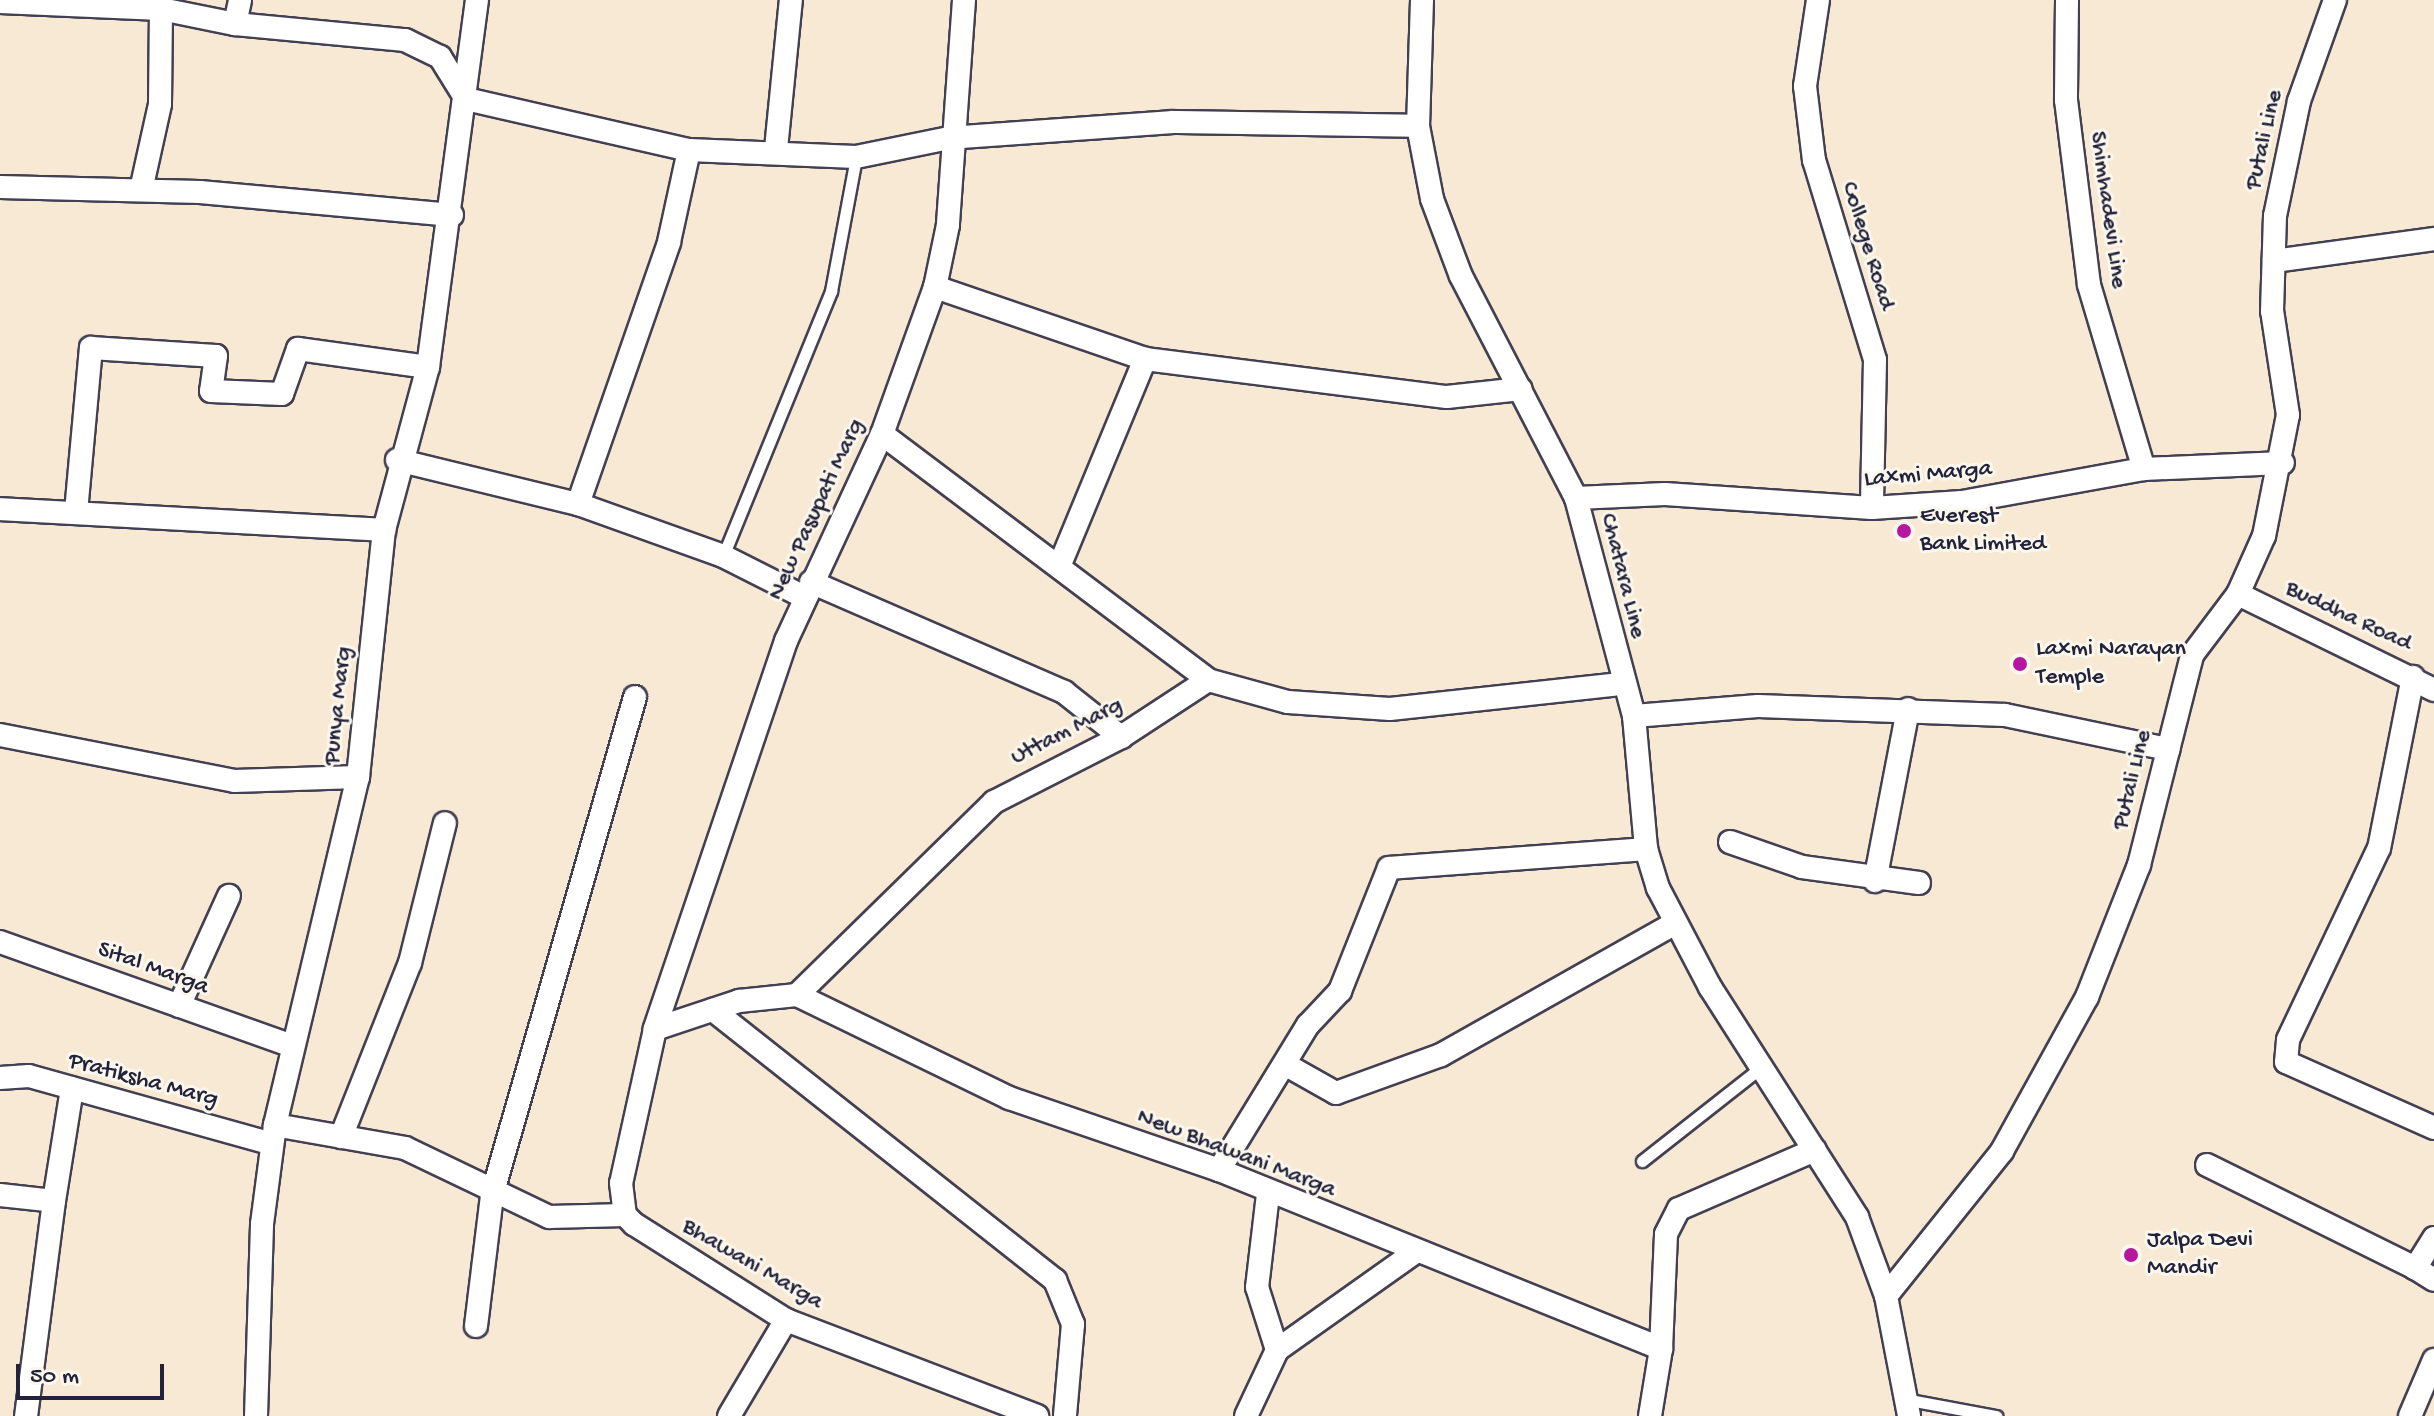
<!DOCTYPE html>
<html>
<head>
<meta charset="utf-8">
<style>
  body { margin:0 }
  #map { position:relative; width:2434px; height:1416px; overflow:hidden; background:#f7e9d3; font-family:"Gochi Hand",sans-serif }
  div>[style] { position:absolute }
  .roads { filter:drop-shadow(2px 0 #424052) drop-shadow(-2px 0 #424052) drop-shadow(0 2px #424052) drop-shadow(0 -2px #424052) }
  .service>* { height:11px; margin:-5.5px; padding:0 5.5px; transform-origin:5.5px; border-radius:5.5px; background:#fff }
  .minor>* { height:22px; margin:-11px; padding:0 11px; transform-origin:11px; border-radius:11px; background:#fff }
  .dots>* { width:22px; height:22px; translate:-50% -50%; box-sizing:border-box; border:4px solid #fbf7ec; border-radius:50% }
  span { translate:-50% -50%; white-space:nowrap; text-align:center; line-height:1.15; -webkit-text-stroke:6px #fbf7ec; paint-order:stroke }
  .street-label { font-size:24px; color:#22223b }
  .poi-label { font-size:24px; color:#22223b }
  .left { translate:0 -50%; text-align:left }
  .scale { position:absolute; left:16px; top:1364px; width:148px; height:36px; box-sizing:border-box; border:4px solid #22223b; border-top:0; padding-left:10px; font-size:24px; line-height:28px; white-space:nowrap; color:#22223b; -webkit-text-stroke:6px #fbf7ec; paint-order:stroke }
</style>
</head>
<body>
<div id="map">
  <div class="roads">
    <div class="service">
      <i style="left:723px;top:556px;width:286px;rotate:-67.8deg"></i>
      <i style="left:831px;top:291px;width:136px;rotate:-79.4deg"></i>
      <i style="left:1642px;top:1161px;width:150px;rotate:-38.2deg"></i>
      <i style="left:1904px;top:1399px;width:94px;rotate:10.5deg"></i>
    </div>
    <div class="minor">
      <i style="left:964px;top:0;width:226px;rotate:94.1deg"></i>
      <i style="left:948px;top:225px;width:63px;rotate:101.8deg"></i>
      <i style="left:935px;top:287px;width:156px;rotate:109.8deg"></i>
      <i style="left:882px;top:434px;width:228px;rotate:114.9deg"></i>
      <i style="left:786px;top:641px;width:410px;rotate:108.7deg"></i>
      <i style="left:655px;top:1029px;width:158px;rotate:102.4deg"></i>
      <i style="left:621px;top:1183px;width:32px;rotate:83deg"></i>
      <i style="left:625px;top:1215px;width:13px;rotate:45deg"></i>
      <i style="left:634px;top:1224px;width:180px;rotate:32.3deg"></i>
      <i style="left:786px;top:1320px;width:269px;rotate:20.9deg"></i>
      <i style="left:1422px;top:0;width:126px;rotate:91.8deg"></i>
      <i style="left:1418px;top:126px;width:74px;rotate:79.1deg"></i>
      <i style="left:1432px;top:199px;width:82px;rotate:69.4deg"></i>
      <i style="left:1461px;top:276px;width:250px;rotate:62.6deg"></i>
      <i style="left:1576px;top:498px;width:226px;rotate:75.1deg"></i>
      <i style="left:1634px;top:716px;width:134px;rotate:84.8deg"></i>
      <i style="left:1646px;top:849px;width:41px;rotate:72.9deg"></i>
      <i style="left:1658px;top:888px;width:112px;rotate:62.3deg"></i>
      <i style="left:1710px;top:987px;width:273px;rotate:57.4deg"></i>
      <i style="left:1857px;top:1217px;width:84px;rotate:69.8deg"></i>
      <i style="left:1886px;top:1296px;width:122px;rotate:79.1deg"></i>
      <i style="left:1818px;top:0;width:87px;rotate:98.6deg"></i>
      <i style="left:1805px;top:86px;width:75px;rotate:83.1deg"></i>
      <i style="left:1814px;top:160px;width:209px;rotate:73deg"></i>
      <i style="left:1875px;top:360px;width:148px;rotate:91.2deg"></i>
      <i style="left:2067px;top:0;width:100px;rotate:90.6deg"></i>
      <i style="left:2066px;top:100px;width:186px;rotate:82.9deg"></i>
      <i style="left:2089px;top:285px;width:192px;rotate:73.4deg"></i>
      <i style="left:0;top:2px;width:161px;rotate:2.5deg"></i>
      <i style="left:161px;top:9px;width:76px;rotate:11.5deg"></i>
      <i style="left:235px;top:24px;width:171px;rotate:5.4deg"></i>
      <i style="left:405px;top:40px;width:39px;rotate:26deg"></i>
      <i style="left:440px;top:57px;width:49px;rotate:58.2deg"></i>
      <i style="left:466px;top:99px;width:229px;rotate:12.9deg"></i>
      <i style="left:689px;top:150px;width:167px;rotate:2.4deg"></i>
      <i style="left:856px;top:157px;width:95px;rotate:-11.5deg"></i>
      <i style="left:949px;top:138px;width:225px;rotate:-4.1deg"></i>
      <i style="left:1173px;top:122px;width:245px;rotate:0.9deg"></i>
      <i style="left:235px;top:24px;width:25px;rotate:-78deg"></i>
      <i style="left:776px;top:149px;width:150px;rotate:-84.3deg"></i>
      <i style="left:0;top:187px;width:200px;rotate:1.4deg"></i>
      <i style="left:200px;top:192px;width:253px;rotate:5.2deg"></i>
      <i style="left:141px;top:190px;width:88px;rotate:-77.5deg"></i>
      <i style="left:160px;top:104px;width:95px;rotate:-89.4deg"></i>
      <i style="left:2274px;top:261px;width:162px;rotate:-7.8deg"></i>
      <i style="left:935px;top:287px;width:222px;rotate:18.9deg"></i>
      <i style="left:1145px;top:359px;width:304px;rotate:7.2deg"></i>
      <i style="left:1447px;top:397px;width:74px;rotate:-6.2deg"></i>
      <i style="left:882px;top:434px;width:408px;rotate:37deg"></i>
      <i style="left:397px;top:460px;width:186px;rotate:13.7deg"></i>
      <i style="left:578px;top:504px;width:154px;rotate:19.7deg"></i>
      <i style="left:723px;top:556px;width:91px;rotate:26.8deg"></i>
      <i style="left:1576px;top:498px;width:89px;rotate:-2.6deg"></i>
      <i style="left:1665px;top:494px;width:207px;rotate:3.9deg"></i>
      <i style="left:1872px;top:508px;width:90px;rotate:-3.8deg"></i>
      <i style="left:1962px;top:502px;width:185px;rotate:-10.3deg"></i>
      <i style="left:2144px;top:469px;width:139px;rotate:-2.5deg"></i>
      <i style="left:578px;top:504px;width:277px;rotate:-70.8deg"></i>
      <i style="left:669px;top:242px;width:94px;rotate:-77.7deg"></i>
      <i style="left:0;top:509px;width:385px;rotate:3.1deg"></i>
      <i style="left:76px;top:512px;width:165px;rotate:-84.8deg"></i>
      <i style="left:91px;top:348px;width:125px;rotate:3.7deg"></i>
      <i style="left:216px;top:356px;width:35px;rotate:98deg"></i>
      <i style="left:211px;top:391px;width:71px;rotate:2.4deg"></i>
      <i style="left:282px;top:394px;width:48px;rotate:-70.4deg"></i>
      <i style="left:298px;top:349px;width:131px;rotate:7.9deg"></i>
      <i style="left:1061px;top:562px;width:220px;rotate:-67.5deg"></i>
      <i style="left:811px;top:582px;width:276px;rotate:23.5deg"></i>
      <i style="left:1064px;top:692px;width:73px;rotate:38.3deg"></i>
      <i style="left:2238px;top:594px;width:218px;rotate:26.1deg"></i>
      <i style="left:2413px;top:677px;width:174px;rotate:101.2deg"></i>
      <i style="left:2379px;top:848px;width:212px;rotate:115.4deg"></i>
      <i style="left:2288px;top:1040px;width:22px;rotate:95deg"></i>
      <i style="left:2286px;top:1062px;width:162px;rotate:24deg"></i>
      <i style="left:1634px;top:716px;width:124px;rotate:-4.6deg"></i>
      <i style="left:1758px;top:706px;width:247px;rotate:2.1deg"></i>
      <i style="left:2005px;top:715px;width:167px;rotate:11.8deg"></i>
      <i style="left:0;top:735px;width:238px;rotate:11.1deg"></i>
      <i style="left:234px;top:781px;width:124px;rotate:-1.8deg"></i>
      <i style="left:1730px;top:842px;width:76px;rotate:19.1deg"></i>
      <i style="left:1802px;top:867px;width:118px;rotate:7.8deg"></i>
      <i style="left:1875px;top:881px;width:175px;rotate:-79.1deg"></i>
      <i style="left:0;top:942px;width:307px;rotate:19.6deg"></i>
      <i style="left:797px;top:995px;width:236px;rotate:25.9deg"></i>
      <i style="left:1009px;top:1098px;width:222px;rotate:18.9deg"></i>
      <i style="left:1219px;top:1170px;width:477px;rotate:22deg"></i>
      <i style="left:179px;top:1006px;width:121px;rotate:-65.6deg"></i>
      <i style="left:713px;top:1010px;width:436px;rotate:38.3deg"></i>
      <i style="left:1055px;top:1280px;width:48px;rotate:67.8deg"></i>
      <i style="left:1073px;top:1324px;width:92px;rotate:95deg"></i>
      <i style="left:655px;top:1029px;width:89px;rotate:-18.4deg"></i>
      <i style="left:739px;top:1001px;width:58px;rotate:-5.9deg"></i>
      <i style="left:797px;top:995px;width:276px;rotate:-44.4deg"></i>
      <i style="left:994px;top:802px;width:143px;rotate:-27.1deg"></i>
      <i style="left:1121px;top:737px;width:104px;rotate:-33.2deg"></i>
      <i style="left:1208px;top:680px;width:83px;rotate:15.4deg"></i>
      <i style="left:1288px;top:702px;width:102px;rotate:3.9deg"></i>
      <i style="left:1390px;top:709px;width:232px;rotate:-6.2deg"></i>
      <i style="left:1288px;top:1066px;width:55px;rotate:29.4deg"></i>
      <i style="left:1336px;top:1093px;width:112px;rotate:-19.9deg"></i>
      <i style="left:1441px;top:1055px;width:269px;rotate:-29.4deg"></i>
      <i style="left:0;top:1078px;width:29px;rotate:-4deg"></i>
      <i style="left:29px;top:1076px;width:252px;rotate:15.6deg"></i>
      <i style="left:275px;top:1125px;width:132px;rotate:10deg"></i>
      <i style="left:405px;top:1148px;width:160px;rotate:25.6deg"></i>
      <i style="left:549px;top:1217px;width:76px;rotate:-1.5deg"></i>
      <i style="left:341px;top:1137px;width:187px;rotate:-68.4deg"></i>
      <i style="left:410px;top:963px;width:144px;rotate:-76deg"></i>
      <i style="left:2207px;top:1165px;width:232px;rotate:26.3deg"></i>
      <i style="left:1219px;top:1170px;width:170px;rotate:-58.5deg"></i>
      <i style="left:1308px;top:1025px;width:47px;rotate:-46.7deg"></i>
      <i style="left:1340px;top:991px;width:132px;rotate:-68.3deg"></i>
      <i style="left:1389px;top:868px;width:258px;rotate:-4.2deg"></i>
      <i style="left:1268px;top:1194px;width:94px;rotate:96.7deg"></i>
      <i style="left:1257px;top:1287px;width:66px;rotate:72.4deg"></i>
      <i style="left:0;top:1195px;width:54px;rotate:6.3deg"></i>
      <i style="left:54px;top:1201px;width:217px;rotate:97.4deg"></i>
      <i style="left:54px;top:1201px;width:114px;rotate:-80.9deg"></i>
      <i style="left:2434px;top:1238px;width:36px;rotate:122deg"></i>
      <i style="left:2415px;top:1268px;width:22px;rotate:32deg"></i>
      <i style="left:1886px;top:1296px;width:186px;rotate:-51.3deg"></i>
      <i style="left:2002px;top:1151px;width:176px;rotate:-61.1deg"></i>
      <i style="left:2087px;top:997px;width:142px;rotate:-68.5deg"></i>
      <i style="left:2139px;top:865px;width:217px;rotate:-75.8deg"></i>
      <i style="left:2192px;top:655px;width:76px;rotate:-53deg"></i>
      <i style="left:2238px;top:594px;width:64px;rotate:-65.9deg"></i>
      <i style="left:2264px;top:536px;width:123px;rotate:-78.8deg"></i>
      <i style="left:2288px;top:415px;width:105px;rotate:-98.7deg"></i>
      <i style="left:2272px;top:311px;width:95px;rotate:-88.2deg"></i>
      <i style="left:2275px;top:216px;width:117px;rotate:-78.2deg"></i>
      <i style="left:2299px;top:101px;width:107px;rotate:-70.4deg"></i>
      <i style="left:476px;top:1326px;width:132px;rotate:-83deg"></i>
      <i style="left:492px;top:1195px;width:518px;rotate:-73.98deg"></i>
      <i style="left:256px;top:1416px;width:192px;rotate:-88.2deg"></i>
      <i style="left:262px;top:1224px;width:100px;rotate:-82.5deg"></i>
      <i style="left:275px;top:1125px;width:358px;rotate:-76.6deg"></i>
      <i style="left:358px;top:777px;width:248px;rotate:-84deg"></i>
      <i style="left:384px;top:530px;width:169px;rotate:-74.9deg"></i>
      <i style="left:428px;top:367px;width:370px;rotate:-82.4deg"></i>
      <i style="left:729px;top:1416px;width:112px;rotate:-59.3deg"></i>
      <i style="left:1246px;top:1416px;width:73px;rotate:-64.8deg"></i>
      <i style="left:1277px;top:1350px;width:168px;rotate:-35.3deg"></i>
      <i style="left:1650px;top:1416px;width:68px;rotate:-80.7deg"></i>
      <i style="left:1661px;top:1349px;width:115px;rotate:-87.5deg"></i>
      <i style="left:1666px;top:1234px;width:28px;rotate:-63deg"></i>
      <i style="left:1679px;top:1209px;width:148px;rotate:-23.5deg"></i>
      <i style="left:2410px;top:1416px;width:61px;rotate:-66.8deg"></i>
    </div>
  </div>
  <div class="dots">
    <i style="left:1904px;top:531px;background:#b5179e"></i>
    <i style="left:2020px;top:664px;background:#b5179e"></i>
    <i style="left:2131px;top:1255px;background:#b5179e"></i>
  </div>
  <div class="street-label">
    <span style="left:2265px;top:140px;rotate:-77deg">Putali Line</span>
    <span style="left:2107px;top:210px;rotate:82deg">Shimhadevi Line</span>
    <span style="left:1867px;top:246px;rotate:73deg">College Road</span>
    <span style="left:1928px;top:475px;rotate:-5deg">Laxmi Marga</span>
    <span style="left:817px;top:510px;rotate:-65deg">New Pasupati Marg</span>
    <span style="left:1622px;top:576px;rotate:76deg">Chatara Line</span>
    <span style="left:2348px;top:617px;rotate:25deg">Buddha Road</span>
    <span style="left:339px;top:706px;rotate:-84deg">Punya Marg</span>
    <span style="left:1067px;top:732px;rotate:-27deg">Uttam Marg</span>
    <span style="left:2133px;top:780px;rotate:-76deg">Putali Line</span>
    <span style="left:153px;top:969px;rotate:20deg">Sital Marga</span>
    <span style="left:143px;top:1081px;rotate:15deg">Pratiksha Marg</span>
    <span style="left:1236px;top:1154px;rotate:21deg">New Bhawani Marga</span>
    <span style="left:752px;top:1265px;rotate:30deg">Bhawani Marga</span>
  </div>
  <div class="poi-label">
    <span class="left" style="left:1920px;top:531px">Everest<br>Bank Limited</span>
    <span class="left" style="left:2036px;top:664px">Laxmi Narayan<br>Temple</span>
    <span class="left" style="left:2147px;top:1255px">Jalpa Devi<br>Mandir</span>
  </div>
  <div class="scale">50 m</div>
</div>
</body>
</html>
